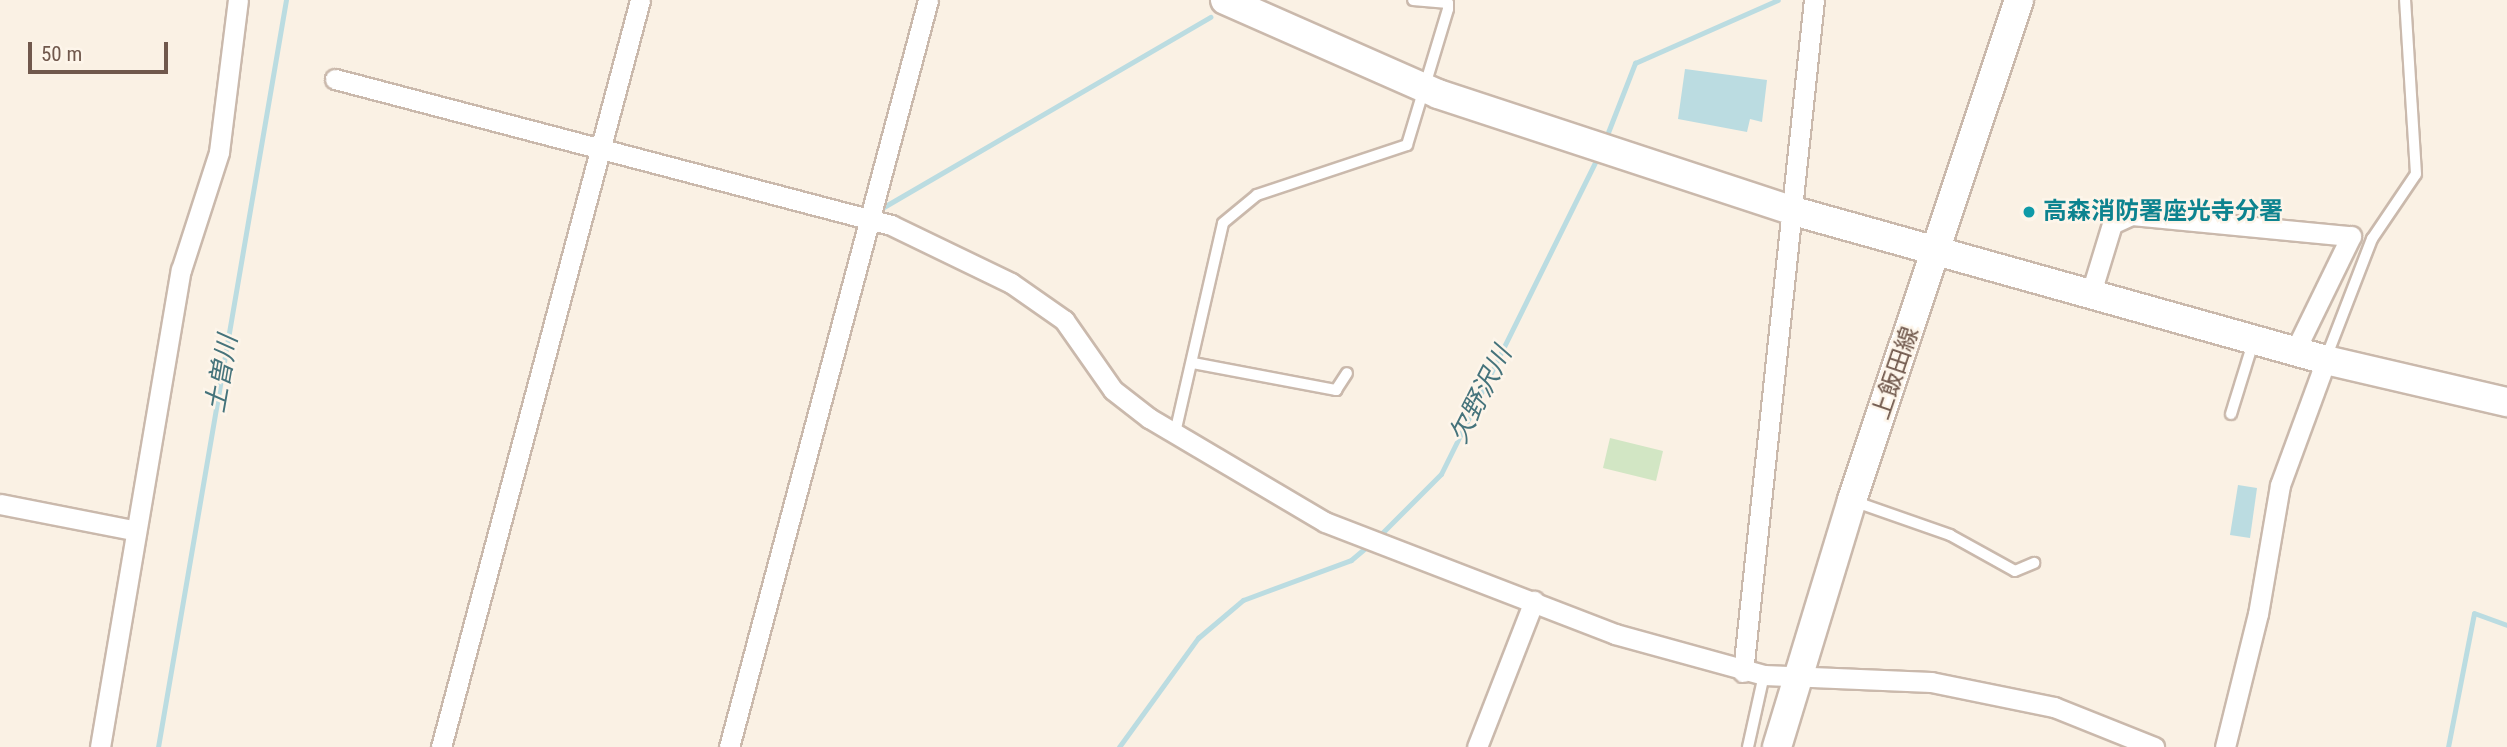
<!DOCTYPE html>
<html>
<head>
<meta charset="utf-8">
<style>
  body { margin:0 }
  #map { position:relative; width:2507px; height:747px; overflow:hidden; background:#faf1e4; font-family:"Roboto Condensed","Noto Sans JP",sans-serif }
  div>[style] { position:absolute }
  .green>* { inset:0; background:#d2e6c4 }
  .water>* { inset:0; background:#bbdce1 }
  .stream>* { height:5px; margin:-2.5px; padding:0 2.5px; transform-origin:2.5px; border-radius:2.5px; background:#bbdce1 }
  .roads { filter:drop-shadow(2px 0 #cab9ac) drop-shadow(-2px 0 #cab9ac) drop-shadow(0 2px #cab9ac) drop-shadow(0 -2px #cab9ac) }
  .lane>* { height:10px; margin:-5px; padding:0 5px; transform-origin:5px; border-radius:5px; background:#fff }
  .street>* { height:19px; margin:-9.5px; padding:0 9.5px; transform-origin:9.5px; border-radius:9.5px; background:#fff }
  .secondary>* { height:28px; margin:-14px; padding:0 14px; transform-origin:14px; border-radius:14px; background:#fff }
  .dots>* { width:19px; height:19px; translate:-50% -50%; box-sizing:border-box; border:4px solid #fdf5ea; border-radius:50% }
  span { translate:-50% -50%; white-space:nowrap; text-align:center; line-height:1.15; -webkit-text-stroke:5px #fdf5ea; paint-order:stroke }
  .culture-label { font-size:24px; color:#0d838f; font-weight:700 }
  .left { translate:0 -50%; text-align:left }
  .street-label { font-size:24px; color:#70584c }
  .water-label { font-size:26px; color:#45737b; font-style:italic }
  .scale { position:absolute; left:28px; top:42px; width:140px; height:32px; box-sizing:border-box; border:4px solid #70584c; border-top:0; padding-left:9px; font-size:21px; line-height:24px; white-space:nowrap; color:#70584c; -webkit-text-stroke:5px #fdf5ea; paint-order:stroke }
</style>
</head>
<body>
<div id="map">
  <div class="green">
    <i style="clip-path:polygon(1610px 438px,1663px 451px,1656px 481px,1603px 468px)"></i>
  </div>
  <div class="water">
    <i style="clip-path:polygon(1685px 69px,1767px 80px,1762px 122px,1750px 119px,1747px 132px,1678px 119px)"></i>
    <i style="clip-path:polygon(2238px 485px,2257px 488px,2250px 538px,2230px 535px)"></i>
  </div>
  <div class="stream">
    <i style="left:1605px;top:140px;width:83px;rotate:-68.7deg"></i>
    <i style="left:1635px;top:63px;width:156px;rotate:-23.8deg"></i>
    <i style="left:882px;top:208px;width:380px;rotate:-30.2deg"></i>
    <i style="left:1378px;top:537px;width:89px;rotate:-45deg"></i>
    <i style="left:1441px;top:474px;width:356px;rotate:-63.7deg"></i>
    <i style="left:158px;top:747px;width:758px;rotate:-80.28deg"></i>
    <i style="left:1119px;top:747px;width:135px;rotate:-54.1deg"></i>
    <i style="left:1198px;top:638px;width:59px;rotate:-40.2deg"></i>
    <i style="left:1243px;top:600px;width:115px;rotate:-20.3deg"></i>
    <i style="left:1351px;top:560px;width:26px;rotate:-40deg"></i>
    <i style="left:2448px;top:747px;width:136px;rotate:-79deg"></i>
    <i style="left:2474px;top:613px;width:35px;rotate:20deg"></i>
  </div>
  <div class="roads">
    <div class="lane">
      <i style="left:2326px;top:358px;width:128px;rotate:-68.9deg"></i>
      <i style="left:2372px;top:239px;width:78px;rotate:-55.9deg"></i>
      <i style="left:2416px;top:174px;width:174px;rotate:-93.6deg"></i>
      <i style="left:1193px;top:363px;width:146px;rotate:10.7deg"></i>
      <i style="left:1336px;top:390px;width:20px;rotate:-57deg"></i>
      <i style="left:2231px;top:414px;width:74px;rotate:-72.8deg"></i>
      <i style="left:1175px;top:433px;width:215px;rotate:-77.1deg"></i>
      <i style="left:1223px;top:223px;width:44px;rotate:-39.5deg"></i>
      <i style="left:1257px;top:195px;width:158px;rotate:-18.4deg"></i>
      <i style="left:1407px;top:145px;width:142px;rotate:-73.2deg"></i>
      <i style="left:1448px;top:9px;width:6px;rotate:-90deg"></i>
      <i style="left:1448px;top:3px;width:35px;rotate:-175deg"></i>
      <i style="left:1853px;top:501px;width:103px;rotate:19.3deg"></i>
      <i style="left:1950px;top:535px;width:74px;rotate:29deg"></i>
      <i style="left:2015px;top:571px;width:21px;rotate:-23deg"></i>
      <i style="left:1748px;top:747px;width:74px;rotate:-77.5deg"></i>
    </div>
    <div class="street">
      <i style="left:335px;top:79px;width:575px;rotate:14.71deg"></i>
      <i style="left:891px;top:225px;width:133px;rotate:25.8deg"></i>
      <i style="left:1011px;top:283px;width:65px;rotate:34.9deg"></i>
      <i style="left:1064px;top:320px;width:85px;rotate:55deg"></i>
      <i style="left:1113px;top:390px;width:46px;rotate:37.9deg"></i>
      <i style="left:1149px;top:418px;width:204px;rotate:30.6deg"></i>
      <i style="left:1325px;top:522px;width:311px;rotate:21.1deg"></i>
      <i style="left:1615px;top:634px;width:155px;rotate:15.4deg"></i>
      <i style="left:1764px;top:675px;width:167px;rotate:2.4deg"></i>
      <i style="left:1931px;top:682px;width:126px;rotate:11.5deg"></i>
      <i style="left:2054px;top:707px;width:108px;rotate:21.8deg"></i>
      <i style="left:2090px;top:296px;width:75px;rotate:-73deg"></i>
      <i style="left:2112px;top:224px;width:21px;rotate:-25deg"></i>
      <i style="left:2131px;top:215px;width:221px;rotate:5.5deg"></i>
      <i style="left:2351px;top:236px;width:128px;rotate:116deg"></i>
      <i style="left:0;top:504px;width:136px;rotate:11.1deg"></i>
      <i style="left:1743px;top:672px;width:676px;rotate:-83.97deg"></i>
      <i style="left:100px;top:747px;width:484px;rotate:-80.4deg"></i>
      <i style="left:181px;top:270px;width:124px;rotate:-72.1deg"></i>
      <i style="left:219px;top:152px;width:153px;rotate:-82.9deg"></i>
      <i style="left:441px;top:747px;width:773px;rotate:-75.08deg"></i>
      <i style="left:729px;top:747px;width:773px;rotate:-75.08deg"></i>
      <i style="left:1477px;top:747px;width:157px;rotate:-68.7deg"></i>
      <i style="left:2225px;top:747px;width:137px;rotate:-76.1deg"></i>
      <i style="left:2258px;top:614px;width:131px;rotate:-80.3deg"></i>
      <i style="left:2280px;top:485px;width:133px;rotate:-69.8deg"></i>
    </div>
    <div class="secondary">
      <i style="left:1225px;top:0;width:233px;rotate:23.8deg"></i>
      <i style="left:1438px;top:94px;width:371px;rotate:18.2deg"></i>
      <i style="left:1790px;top:210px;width:557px;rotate:15.63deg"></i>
      <i style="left:2326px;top:360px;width:186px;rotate:13.1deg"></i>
      <i style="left:1777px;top:747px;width:258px;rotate:-73.1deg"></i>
      <i style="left:1852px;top:500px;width:527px;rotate:-71.53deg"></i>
    </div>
  </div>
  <div class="dots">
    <i style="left:2029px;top:212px;background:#0f9aa8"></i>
  </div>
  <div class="culture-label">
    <span class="left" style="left:2043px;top:212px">高森消防署座光寺分署</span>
  </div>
  <div class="street-label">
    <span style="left:1896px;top:373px;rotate:-71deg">上飯田線</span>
  </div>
  <div class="water-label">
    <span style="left:222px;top:374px;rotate:-80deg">土曽川</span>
    <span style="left:1481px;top:395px;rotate:-63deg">欠野沢川</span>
  </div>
  <div class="scale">50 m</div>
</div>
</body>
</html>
